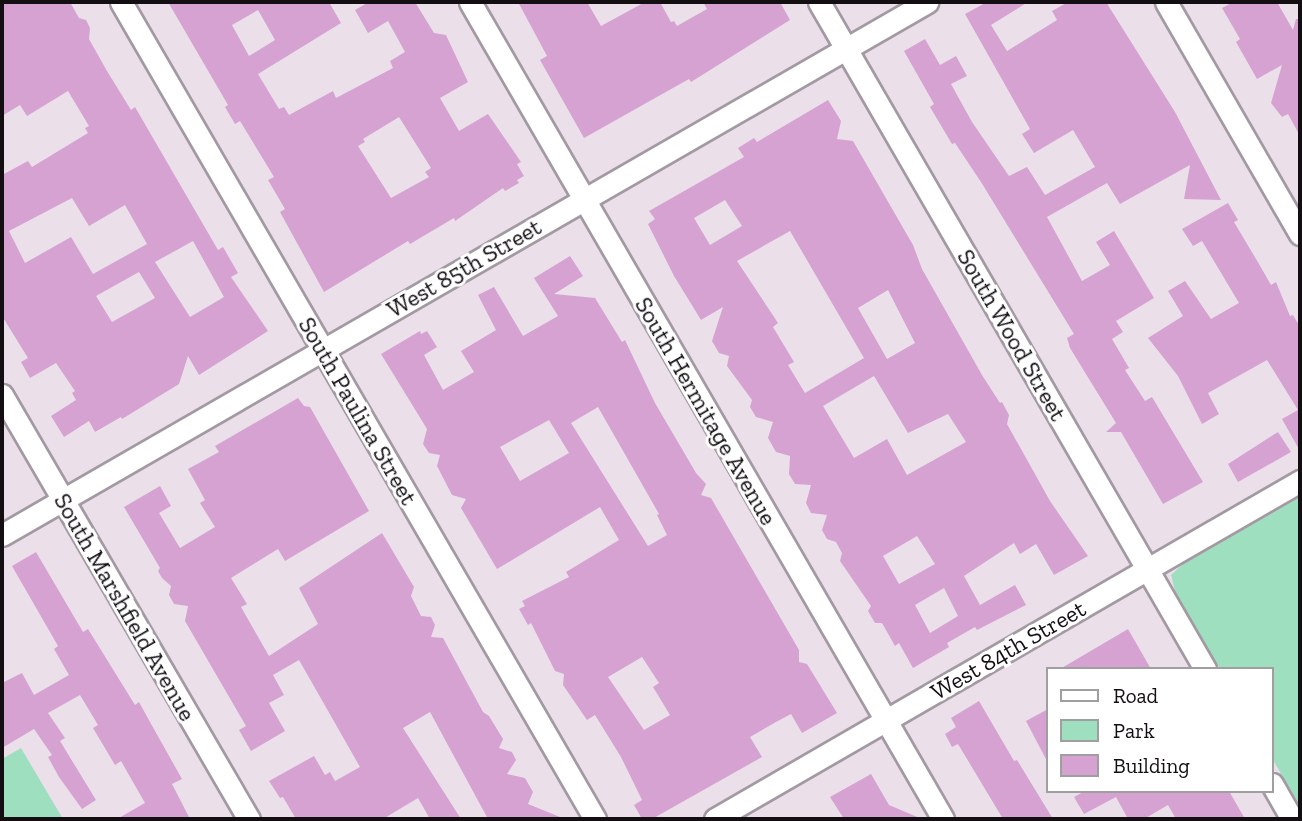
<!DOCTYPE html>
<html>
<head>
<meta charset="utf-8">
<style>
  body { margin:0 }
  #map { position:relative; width:1302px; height:821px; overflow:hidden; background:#ebe0ea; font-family:"Zilla Slab",serif }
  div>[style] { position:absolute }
  .green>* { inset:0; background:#9edfc0 }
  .building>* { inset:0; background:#d5a2d2 }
  .roads { filter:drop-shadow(2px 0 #a399a2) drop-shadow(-2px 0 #a399a2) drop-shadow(0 2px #a399a2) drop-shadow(0 -2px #a399a2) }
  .minor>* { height:21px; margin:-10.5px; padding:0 10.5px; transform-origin:10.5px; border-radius:10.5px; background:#fff }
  span { translate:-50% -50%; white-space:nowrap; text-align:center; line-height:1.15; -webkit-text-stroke:6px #fff; paint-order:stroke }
  .street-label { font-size:24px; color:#120e12 }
  .frame { position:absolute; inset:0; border:4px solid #120e12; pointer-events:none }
  .legend { position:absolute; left:1046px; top:667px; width:228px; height:126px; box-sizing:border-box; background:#fff; border:2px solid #a09fa0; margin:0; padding:9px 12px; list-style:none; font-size:21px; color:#120e12 }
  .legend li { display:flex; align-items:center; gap:14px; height:35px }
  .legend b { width:35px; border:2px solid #a09fa0 }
</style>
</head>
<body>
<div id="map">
  <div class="green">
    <i style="clip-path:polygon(1300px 497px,1300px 807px,1272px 758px,1272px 669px,1220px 669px,1175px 591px,1171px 575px,1183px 564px)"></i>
    <i style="clip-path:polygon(21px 748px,63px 819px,2px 819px,2px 759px)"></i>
  </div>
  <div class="building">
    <i style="clip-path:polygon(evenodd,2px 2px,70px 2px,79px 18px,86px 20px,90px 28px,89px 39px,107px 71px,131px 110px,135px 107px,218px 250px,223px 247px,238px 273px,231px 277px,268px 331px,199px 375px,188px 356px,179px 384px,122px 419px,121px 417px,95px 432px,89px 421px,64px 437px,51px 416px,76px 400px,72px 393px,75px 391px,56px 363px,30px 378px,21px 362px,28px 358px,2px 316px,2px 175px,28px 161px,32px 167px,88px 133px,85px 128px,89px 126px,68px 91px,27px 116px,20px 105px,2px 116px,2px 2px,72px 198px,89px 226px,125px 205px,147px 244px,93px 274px,71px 237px,25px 263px,9px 231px,72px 198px,2px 2px,193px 241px,224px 297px,190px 317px,155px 262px,193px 241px,2px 2px,139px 272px,155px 298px,112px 322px,96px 296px,139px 272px)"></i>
    <i style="clip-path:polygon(evenodd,168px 2px,329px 2px,341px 23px,258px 74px,279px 109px,284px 107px,289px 115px,333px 91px,336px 98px,393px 68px,390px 61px,405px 52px,388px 21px,368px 33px,355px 10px,369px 2px,415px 2px,434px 33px,446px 35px,468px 82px,440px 98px,459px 131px,488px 114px,521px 162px,517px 164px,524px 176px,517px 180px,519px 183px,505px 191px,503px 188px,455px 221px,454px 218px,410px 244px,408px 241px,324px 292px,280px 212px,285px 209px,268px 180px,274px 177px,240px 121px,235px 124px,225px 107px,228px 105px,168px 2px,258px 10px,275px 40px,249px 56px,232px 25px,258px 10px,168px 2px,399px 117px,431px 168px,425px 172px,429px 177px,391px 198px,358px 146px,365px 142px,363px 139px,399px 117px)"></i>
    <i style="clip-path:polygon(518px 2px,587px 2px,601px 26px,645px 2px,660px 2px,671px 22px,674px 21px,677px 26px,707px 9px,703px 2px,780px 2px,790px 20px,691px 82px,689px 79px,584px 138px,540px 60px,547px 56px)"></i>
    <i style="clip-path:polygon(987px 2px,1028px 2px,991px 25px,1007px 51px,1057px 20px,1052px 11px,1068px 2px,1106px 2px,1175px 112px,1221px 200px,1184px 199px,1190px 165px,1120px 204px,1107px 183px,1047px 217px,1082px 281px,1110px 265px,1096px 242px,1114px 231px,1154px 298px,1116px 321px,1123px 332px,1112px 339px,1129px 368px,1125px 370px,1145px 401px,1152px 397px,1203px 482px,1163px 504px,1121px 432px,1106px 432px,1116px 423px,1070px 348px,1067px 338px,1074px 334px,981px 182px,955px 143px,952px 144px,930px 107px,934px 104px,904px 51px,925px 39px,940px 65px,956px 56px,967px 76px,951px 84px,972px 122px,1009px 176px,1027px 167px,1045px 195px,1095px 167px,1073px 130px,1034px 153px,1022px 134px,1030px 129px,965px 14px)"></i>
    <i style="clip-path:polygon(1233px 2px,1277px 2px,1293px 30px,1296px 19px,1300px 19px,1300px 136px,1288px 114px,1282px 117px,1271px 103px,1282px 65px,1257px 79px,1236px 42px,1240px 39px,1222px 8px)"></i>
    <i style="clip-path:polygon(evenodd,828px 100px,841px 121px,837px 139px,853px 141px,913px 245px,922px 269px,982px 375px,1000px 403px,1002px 402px,1009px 415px,1007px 424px,1050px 501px,1088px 556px,1054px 575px,1036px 544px,1020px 554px,1014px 543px,964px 576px,980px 605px,1015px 585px,1026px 605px,977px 630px,975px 627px,947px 643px,949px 647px,913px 668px,899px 643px,895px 646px,882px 623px,875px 623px,868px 611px,871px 606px,840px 561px,842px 553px,836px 542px,827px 539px,822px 530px,827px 515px,811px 513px,806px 503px,811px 485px,795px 484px,789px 474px,790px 456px,776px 452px,768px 438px,773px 422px,756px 417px,750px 407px,752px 400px,727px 366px,729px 356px,719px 353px,712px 341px,723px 307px,701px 320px,674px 276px,648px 224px,655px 219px,649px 211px,744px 157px,738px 148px,754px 138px,757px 142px,828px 100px,725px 200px,742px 226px,710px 245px,694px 218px,725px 200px,828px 100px,790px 231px,864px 358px,805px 393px,788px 365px,794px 362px,773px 327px,778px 323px,737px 261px,790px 231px,828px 100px,888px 290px,915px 343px,887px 359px,858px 308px,888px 290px,828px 100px,874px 376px,908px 433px,948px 414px,966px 442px,907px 475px,887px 439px,854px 458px,823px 406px,874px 376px,828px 100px,917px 536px,935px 564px,899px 584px,883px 556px,917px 536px,828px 100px,944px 588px,958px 616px,930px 633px,915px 605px,944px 588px)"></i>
    <i style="clip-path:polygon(1228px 203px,1238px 220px,1234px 222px,1259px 264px,1271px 285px,1276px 282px,1290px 316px,1293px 315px,1300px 327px,1300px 451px,1282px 419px,1298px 410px,1267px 360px,1208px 393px,1219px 414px,1202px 424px,1178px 376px,1148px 338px,1183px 316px,1168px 291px,1185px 281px,1211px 319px,1239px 303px,1202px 241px,1193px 246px,1182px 229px)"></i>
    <i style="clip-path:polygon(evenodd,570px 256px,583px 276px,554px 294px,595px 298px,622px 342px,625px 340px,655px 403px,696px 473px,706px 484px,701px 495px,711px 498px,799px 650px,799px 662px,807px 664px,837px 713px,802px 733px,791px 714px,776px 722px,750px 737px,762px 757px,652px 819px,642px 819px,634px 805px,642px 800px,621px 757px,595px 715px,587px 720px,563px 685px,564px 674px,555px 671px,531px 623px,528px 625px,519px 609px,525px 606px,522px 601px,569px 577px,566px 572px,619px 540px,600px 507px,497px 569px,461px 508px,466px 499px,452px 495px,437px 466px,440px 455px,429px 453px,423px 444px,427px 429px,381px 354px,420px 331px,421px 334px,427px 331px,437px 347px,424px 355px,443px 390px,474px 372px,461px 351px,496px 330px,478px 295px,494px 287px,523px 336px,558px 316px,534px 278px,570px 256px,598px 407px,659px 514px,657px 515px,667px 535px,648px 546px,571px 423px,598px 407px,570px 256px,549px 420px,569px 453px,520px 481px,500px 447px,549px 420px,570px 256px,642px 657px,659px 683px,653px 687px,670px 715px,644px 730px,608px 677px,642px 657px)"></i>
    <i style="clip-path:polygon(298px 398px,304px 406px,310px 407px,369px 511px,285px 561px,278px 549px,231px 578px,247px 604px,241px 607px,269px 656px,318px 624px,299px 588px,382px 533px,414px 587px,411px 596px,421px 616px,431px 617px,435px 625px,431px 637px,443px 638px,483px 712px,489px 716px,503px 739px,499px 748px,512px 752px,516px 760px,507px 774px,525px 778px,533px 792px,528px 804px,565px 819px,488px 819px,430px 712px,403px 728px,461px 819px,430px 819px,418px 798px,383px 819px,296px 819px,283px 797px,280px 798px,269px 781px,314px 756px,325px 775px,330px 772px,335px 781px,360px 767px,299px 660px,273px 675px,284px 695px,269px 703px,285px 731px,251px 751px,239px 730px,246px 726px,185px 621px,188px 606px,174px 604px,169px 595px,171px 586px,162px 578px,158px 571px,160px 568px,124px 507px,160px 486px,171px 506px,159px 513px,180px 548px,215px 527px,200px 503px,205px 500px,188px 469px,219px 452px,215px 446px)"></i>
    <i style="clip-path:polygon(1278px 432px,1291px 452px,1238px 482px,1228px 464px)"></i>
    <i style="clip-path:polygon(36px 552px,83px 632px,88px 629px,135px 705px,139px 702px,150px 722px,182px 779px,172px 784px,190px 819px,117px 819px,145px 803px,121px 761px,115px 765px,93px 728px,98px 725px,80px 695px,48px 713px,65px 738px,60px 741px,96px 800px,82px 809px,59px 777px,48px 757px,52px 755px,34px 729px,2px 748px,2px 683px,22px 673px,34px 695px,69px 675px,54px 649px,58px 646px,12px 566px)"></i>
    <i style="clip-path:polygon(1128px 629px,1151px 669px,1060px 669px)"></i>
    <i style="clip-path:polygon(979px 701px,1014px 761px,1017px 760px,1053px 819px,1003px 819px,958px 744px,952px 747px,945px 734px,956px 727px,951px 718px)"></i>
    <i style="clip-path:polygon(1048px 709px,1048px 763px,1026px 721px)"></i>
    <i style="clip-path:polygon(871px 774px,889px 805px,922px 819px,844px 819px,830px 797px)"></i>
    <i style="clip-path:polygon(1085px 791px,1229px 791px,1245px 819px,1176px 819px,1168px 805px,1144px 819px,1128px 819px,1116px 797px,1084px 814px,1074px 797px)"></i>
  </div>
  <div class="roads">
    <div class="minor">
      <i style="left:121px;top:2px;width:945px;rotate:59.88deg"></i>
      <i style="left:470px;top:2px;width:944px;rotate:59.93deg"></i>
      <i style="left:819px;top:2px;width:771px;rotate:59.94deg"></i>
      <i style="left:1166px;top:2px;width:268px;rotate:60deg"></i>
      <i style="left:2px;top:395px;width:491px;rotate:59.8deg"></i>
      <i style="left:2px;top:535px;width:1068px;rotate:-29.95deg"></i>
      <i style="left:1272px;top:784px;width:40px;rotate:60.3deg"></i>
      <i style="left:715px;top:819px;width:676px;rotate:-30.02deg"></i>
    </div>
  </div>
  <div class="street-label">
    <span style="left:464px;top:268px;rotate:-30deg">West 85th Street</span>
    <span style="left:1012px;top:335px;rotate:60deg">South Wood Street</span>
    <span style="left:358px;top:411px;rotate:60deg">South Paulina Street</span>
    <span style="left:706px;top:411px;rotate:60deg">South Hermitage Avenue</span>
    <span style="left:125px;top:607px;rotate:60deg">South Marshfield Avenue</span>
    <span style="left:1008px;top:650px;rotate:-30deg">West 84th Street</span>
  </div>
  <div class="frame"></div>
  <ul class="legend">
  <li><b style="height:9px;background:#fff"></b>Road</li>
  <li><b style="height:19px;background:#9edfc0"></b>Park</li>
  <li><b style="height:19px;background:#d5a2d2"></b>Building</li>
  </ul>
</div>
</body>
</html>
